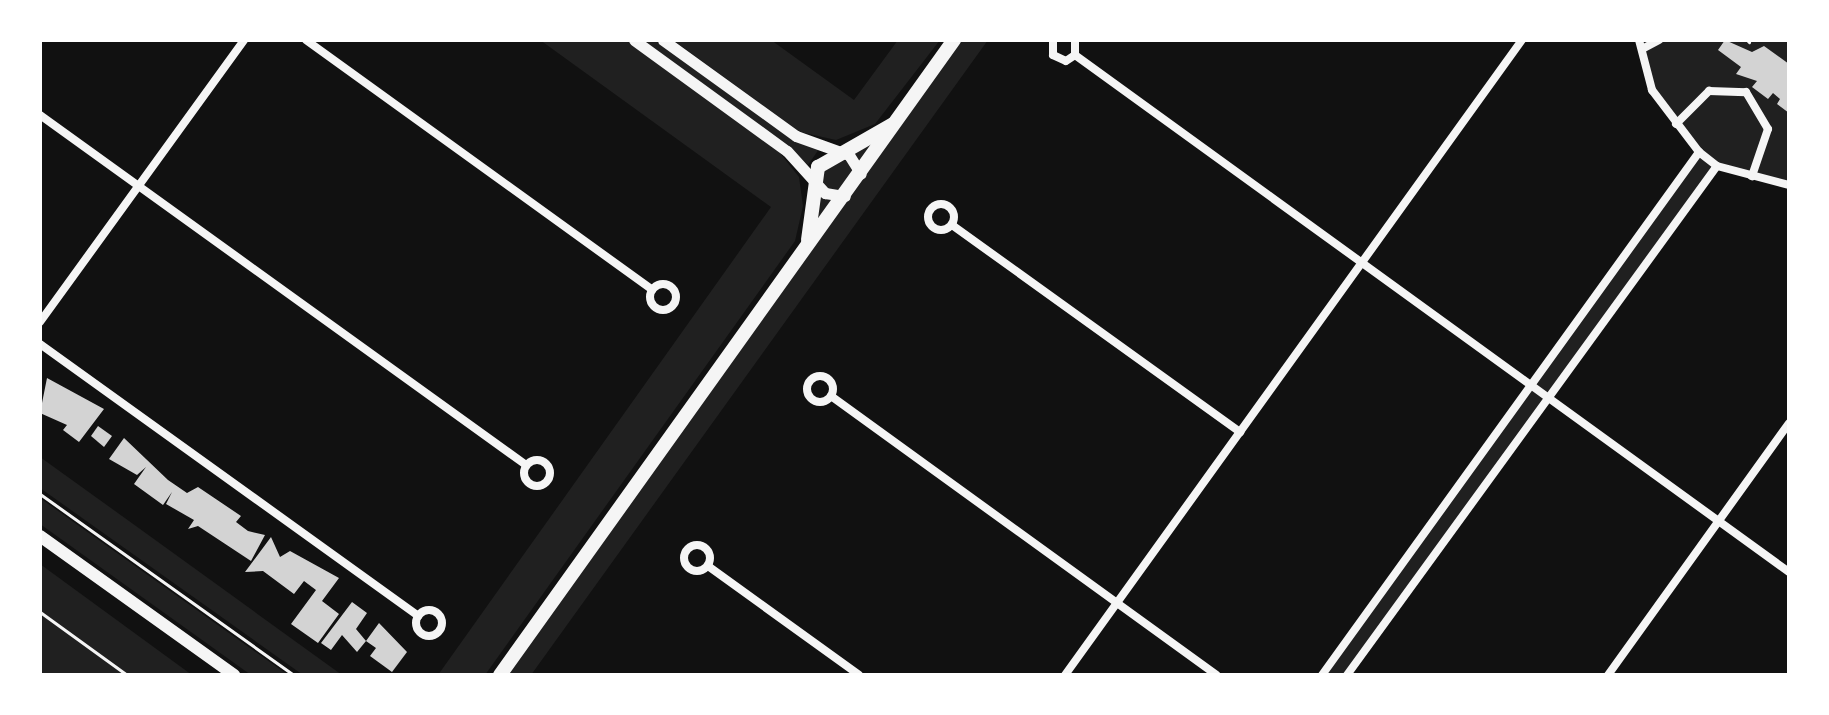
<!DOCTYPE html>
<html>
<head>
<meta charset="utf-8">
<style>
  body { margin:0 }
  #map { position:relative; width:1829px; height:715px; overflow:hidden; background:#111; font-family:"Nunito Sans",sans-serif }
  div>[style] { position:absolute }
  .green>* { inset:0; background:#202020 }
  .building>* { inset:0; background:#d3d3d3 }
  .path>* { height:3px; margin:-1.5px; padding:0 1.5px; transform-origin:1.5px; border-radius:1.5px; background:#f5f5f5 }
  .minor>* { height:8px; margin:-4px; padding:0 4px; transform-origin:4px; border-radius:4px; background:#f5f5f5 }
  .minor>.ring { margin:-4px; padding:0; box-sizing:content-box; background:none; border:8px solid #f5f5f5; border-radius:50% }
  .tertiary>* { height:11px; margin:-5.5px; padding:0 5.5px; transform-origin:5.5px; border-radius:5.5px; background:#f5f5f5 }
  .secondary>* { height:12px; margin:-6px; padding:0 6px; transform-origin:6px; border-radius:6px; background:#f5f5f5 }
  .primary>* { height:14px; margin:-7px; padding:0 7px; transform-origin:7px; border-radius:7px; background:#f5f5f5 }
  span { translate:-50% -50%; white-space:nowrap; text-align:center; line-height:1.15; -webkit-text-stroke:8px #fff; paint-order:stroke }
  .frame { position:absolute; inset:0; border:42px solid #fff; pointer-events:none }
</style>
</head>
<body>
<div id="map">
  <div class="green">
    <i style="clip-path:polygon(540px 40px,626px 40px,776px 148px,799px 177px,803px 206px,795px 241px,485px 675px,438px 675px,771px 207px)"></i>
    <i style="clip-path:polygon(643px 40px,655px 40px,794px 140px,819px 149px,808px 165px)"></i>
    <i style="clip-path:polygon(673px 40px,771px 40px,854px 100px,898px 40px,940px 40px,875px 124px,836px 140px,800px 132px)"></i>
    <i style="clip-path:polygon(954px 40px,988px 40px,531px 675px,500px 675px,804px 253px,815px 177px,880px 133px)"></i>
    <i style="clip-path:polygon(1639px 40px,1789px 40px,1789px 185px,1717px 166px,1347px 675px,1322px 675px,1698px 152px,1652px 90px)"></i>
    <i style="clip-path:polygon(40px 457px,129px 521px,342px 675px,303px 675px,40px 488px)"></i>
    <i style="clip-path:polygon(40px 498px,288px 675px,251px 675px,40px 524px)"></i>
    <i style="clip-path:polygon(40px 564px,192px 675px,40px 675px)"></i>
  </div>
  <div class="building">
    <i style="clip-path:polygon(1725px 40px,1752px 52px,1764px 46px,1789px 64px,1789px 113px,1777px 104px,1780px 99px,1773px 93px,1768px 99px,1752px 87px,1757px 81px,1736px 74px,1741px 67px,1718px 50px)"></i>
    <i style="clip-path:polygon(47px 378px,104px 409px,79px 442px,63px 430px,67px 425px,40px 413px)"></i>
    <i style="clip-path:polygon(98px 426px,112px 436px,104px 447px,91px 436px)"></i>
    <i style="clip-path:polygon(124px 438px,168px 480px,187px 493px,198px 487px,241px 516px,236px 522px,248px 531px,265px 535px,251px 561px,198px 526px,188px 529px,194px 520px,166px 504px,172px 492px,163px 505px,134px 484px,146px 467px,137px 475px,109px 459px)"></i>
    <i style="clip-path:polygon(271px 537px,280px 557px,290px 551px,339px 578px,322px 601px,339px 614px,318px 643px,291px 624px,316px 590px,304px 581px,294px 594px,263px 571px,245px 572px)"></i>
    <i style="clip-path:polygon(352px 602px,367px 613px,356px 629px,366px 641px,357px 652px,342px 635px,331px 650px,321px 643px)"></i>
    <i style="clip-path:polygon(379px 623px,407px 652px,392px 672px,370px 656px,376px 648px,366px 641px)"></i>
  </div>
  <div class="path">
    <i style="left:1747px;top:40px;width:3px;rotate:45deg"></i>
    <i style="left:40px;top:494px;width:312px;rotate:35.5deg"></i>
    <i style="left:40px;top:612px;width:107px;rotate:35.9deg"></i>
  </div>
  <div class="minor">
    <i style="left:306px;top:40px;width:427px;rotate:35.8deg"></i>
    <i style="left:1053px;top:40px;width:15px;rotate:90deg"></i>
    <i style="left:1053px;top:55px;width:14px;rotate:25deg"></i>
    <i style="left:1066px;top:61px;width:11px;rotate:-34deg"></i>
    <i style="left:1075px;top:55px;width:15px;rotate:-90deg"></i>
    <i style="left:1639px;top:40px;width:52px;rotate:75.4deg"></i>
    <i style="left:1652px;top:90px;width:78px;rotate:52.8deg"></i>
    <i style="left:1699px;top:152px;width:23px;rotate:38deg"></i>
    <i style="left:1717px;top:166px;width:74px;rotate:14.8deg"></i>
    <i style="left:1644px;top:48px;width:17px;rotate:-28deg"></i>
    <i style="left:1075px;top:55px;width:882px;rotate:35.91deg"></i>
    <i style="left:40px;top:115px;width:599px;rotate:35.76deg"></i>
    <i style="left:1676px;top:124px;width:47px;rotate:-45deg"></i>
    <i style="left:1709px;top:91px;width:37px;rotate:2deg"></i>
    <i style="left:1746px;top:92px;width:43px;rotate:59.3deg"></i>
    <i style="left:1768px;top:129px;width:50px;rotate:108.8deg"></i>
    <i class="ring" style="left:928px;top:204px;width:18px;height:18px"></i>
    <i style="left:952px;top:225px;width:355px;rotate:35.7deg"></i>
    <i class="ring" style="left:650px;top:284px;width:18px;height:18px"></i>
    <i style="left:40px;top:322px;width:348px;rotate:-54.1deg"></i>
    <i style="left:40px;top:344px;width:466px;rotate:35.7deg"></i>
    <i class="ring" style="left:807px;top:376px;width:18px;height:18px"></i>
    <i style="left:831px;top:396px;width:476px;rotate:35.9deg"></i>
    <i class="ring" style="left:524px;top:460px;width:18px;height:18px"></i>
    <i class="ring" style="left:684px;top:545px;width:18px;height:18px"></i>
    <i style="left:708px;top:566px;width:186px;rotate:35.8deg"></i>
    <i class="ring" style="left:416px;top:610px;width:18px;height:18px"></i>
    <i style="left:1065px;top:675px;width:782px;rotate:-54.26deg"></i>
    <i style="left:1322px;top:675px;width:645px;rotate:-54.21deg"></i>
    <i style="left:1347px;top:675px;width:629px;rotate:-53.99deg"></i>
    <i style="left:1608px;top:675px;width:310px;rotate:-54.3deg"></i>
  </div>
  <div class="tertiary">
    <i style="left:634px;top:40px;width:189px;rotate:36deg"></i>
    <i style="left:787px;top:151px;width:57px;rotate:47.9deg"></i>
    <i style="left:825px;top:193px;width:20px;rotate:9deg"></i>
    <i style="left:663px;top:40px;width:164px;rotate:35.8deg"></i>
    <i style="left:796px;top:136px;width:56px;rotate:19.7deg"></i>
    <i style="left:849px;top:155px;width:22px;rotate:58deg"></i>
  </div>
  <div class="secondary">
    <i style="left:40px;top:536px;width:239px;rotate:35.6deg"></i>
  </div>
  <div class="primary">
    <i style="left:808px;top:240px;width:74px;rotate:-82.2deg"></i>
    <i style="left:818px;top:167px;width:86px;rotate:-29.8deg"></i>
    <i style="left:500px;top:675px;width:781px;rotate:-54.44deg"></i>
  </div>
  <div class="frame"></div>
</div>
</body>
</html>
